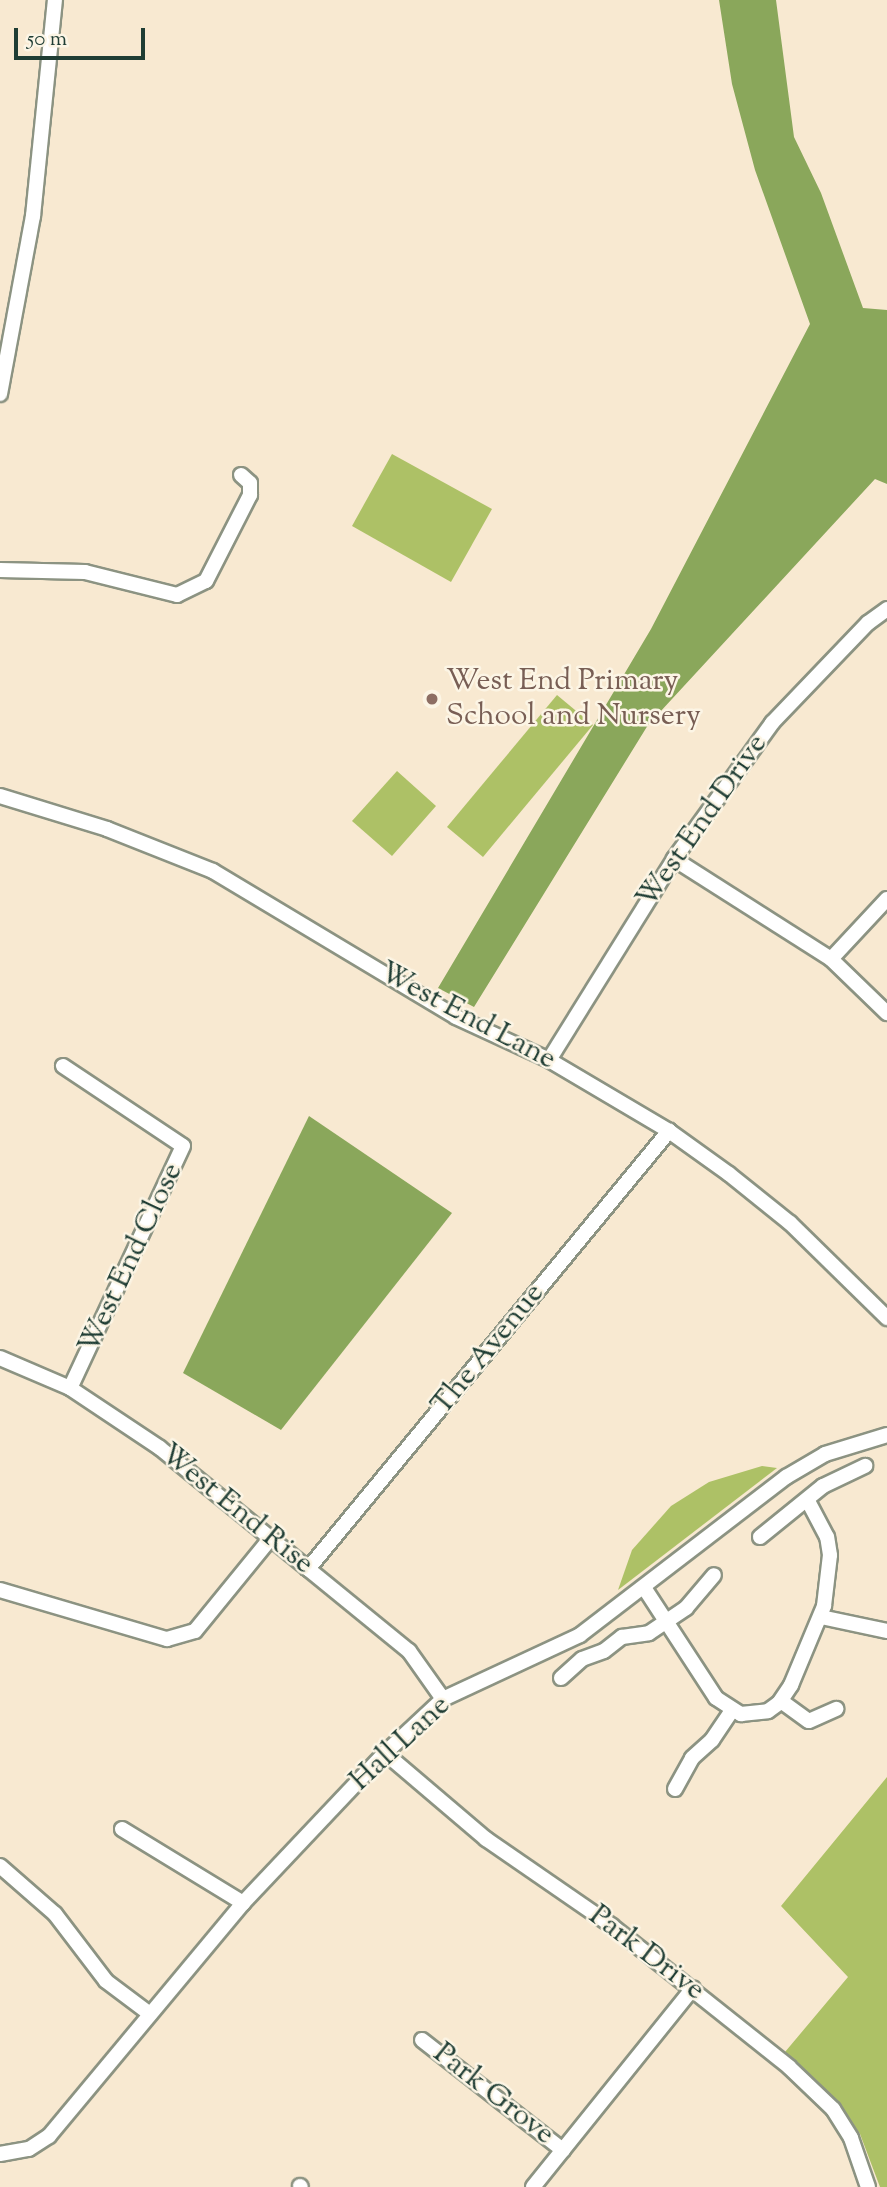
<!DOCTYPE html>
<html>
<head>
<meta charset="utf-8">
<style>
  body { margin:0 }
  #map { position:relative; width:887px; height:2187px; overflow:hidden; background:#f8e9d1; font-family:"Sorts Mill Goudy",serif }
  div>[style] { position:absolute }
  .green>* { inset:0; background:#adc166 }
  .forest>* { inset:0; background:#8aa75b }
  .roads { filter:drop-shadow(2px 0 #8c9382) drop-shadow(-2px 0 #8c9382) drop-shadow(0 2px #8c9382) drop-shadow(0 -2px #8c9382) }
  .minor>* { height:14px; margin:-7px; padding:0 7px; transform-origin:7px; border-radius:7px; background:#fff }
  .dots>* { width:19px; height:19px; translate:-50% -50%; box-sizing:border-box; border:4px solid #fcf5e5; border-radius:50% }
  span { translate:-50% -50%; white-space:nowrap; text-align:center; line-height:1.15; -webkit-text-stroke:5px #fcf5e5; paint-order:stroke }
  .education-label { font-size:30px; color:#785e54 }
  .left { translate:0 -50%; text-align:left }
  .street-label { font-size:30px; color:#1f3d34 }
  .scale { position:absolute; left:14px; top:28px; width:131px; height:32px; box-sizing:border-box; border:4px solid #1f3d34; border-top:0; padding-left:9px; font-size:21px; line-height:24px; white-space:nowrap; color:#1f3d34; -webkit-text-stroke:5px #fcf5e5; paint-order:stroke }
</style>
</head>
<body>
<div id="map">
  <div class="green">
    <i style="clip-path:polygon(392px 454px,492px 509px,451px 582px,352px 526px)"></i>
    <i style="clip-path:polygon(557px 695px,593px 725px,483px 857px,447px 827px)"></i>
    <i style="clip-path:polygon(397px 771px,436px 806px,392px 856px,352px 821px)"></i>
    <i style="clip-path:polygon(762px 1466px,777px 1468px,618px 1590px,632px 1550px,671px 1506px,709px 1482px)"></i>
    <i style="clip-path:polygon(887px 1777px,887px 2187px,880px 2187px,860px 2134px,841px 2107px,785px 2052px,848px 1977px,781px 1906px)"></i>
  </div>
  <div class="forest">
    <i style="clip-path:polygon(719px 0,776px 0,794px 137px,821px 193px,863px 308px,887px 310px,887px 484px,875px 479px,648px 725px,474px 1007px,438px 988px,651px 629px,810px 324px,755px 170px,732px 84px)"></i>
    <i style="clip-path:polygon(309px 1116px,452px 1213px,281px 1430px,183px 1373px)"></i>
  </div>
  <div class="roads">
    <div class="minor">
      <i style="left:0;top:394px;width:181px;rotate:-79.5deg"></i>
      <i style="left:33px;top:216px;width:217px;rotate:-84.2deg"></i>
      <i style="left:0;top:570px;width:85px;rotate:1.3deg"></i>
      <i style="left:85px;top:572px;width:95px;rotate:14deg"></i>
      <i style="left:177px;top:595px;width:32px;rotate:-26deg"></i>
      <i style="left:206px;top:581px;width:97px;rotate:-62.9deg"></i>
      <i style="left:250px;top:495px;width:12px;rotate:-90deg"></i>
      <i style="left:250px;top:483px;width:12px;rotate:-138deg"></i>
      <i style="left:0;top:796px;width:112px;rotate:17.1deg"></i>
      <i style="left:107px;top:829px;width:114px;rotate:21.6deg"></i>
      <i style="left:213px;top:871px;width:283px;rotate:31deg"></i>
      <i style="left:456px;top:1017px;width:102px;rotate:24.8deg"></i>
      <i style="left:549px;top:1060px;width:139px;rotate:30.6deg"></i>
      <i style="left:669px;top:1131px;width:74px;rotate:35.6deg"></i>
      <i style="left:729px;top:1174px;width:78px;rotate:38.8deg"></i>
      <i style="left:790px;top:1223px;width:136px;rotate:44.4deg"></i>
      <i style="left:674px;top:859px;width:186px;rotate:32.5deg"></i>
      <i style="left:831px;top:959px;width:78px;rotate:44deg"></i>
      <i style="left:831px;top:959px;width:82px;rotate:-47deg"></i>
      <i style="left:549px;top:1060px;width:237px;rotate:-58.1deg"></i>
      <i style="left:674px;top:859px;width:168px;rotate:-54.2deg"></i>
      <i style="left:772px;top:723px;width:139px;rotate:-46.2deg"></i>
      <i style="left:868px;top:623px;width:24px;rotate:-36deg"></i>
      <i style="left:63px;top:1066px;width:144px;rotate:33.7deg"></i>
      <i style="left:183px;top:1146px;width:267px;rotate:115deg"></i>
      <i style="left:0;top:1358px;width:76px;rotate:23.2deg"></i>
      <i style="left:70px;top:1388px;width:108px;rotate:33.7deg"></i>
      <i style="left:160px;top:1448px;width:321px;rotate:39.2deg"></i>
      <i style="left:409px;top:1651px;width:59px;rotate:54.7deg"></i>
      <i style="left:760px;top:1537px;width:81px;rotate:-39deg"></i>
      <i style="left:823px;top:1486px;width:47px;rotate:-25.5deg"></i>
      <i style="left:308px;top:1569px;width:568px;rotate:-50.5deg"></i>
      <i style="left:645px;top:1589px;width:130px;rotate:56.9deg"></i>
      <i style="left:716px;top:1698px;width:30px;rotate:33deg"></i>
      <i style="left:741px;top:1714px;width:27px;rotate:-6deg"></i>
      <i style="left:768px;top:1711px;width:14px;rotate:-36deg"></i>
      <i style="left:779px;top:1703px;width:22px;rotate:-56deg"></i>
      <i style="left:791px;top:1685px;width:86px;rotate:-67.3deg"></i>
      <i style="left:824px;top:1606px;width:51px;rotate:-83.3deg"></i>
      <i style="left:830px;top:1555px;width:18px;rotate:-99deg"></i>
      <i style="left:827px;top:1537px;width:41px;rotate:-117.8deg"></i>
      <i style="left:0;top:1590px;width:174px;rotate:16.4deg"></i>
      <i style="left:167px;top:1639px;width:29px;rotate:-16deg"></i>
      <i style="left:195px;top:1631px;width:119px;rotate:-50.8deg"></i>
      <i style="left:821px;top:1617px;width:67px;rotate:12deg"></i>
      <i style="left:561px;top:1678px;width:28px;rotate:-42deg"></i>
      <i style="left:582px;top:1659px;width:23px;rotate:-20deg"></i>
      <i style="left:604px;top:1651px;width:23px;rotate:-38deg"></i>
      <i style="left:622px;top:1637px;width:27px;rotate:-8deg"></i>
      <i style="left:649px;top:1633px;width:45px;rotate:-34deg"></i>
      <i style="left:686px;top:1608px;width:43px;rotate:-49.7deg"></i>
      <i style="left:781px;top:1701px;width:34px;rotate:36deg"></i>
      <i style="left:809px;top:1721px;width:30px;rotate:-24deg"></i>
      <i style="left:385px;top:1753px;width:133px;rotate:40.4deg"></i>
      <i style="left:486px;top:1839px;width:153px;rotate:34.6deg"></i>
      <i style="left:612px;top:1926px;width:226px;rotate:38.5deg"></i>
      <i style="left:789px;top:2067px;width:61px;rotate:43.7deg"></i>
      <i style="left:833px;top:2109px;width:34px;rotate:58deg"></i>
      <i style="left:851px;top:2138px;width:52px;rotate:70.9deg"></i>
      <i style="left:675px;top:1789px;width:35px;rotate:-61deg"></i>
      <i style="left:692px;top:1758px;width:27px;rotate:-42deg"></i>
      <i style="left:712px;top:1740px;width:36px;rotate:-56deg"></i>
      <i style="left:122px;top:1829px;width:142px;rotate:31.4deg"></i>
      <i style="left:0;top:1866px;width:73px;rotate:41.1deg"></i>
      <i style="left:55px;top:1914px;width:84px;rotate:52.7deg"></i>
      <i style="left:106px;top:1981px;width:55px;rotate:36.9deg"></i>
      <i style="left:422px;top:2040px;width:179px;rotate:38deg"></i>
      <i style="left:0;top:2154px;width:29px;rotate:-10deg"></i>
      <i style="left:29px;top:2149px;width:24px;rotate:-33deg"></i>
      <i style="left:49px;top:2136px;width:303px;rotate:-50.2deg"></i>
      <i style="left:243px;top:1903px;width:207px;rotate:-46.6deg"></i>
      <i style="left:385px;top:1753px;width:79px;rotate:-43deg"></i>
      <i style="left:443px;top:1699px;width:151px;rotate:-25deg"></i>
      <i style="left:580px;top:1635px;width:260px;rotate:-37.5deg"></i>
      <i style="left:786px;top:1477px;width:45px;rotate:-30.5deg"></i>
      <i style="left:825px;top:1454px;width:65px;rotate:-17deg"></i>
      <i style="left:300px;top:2186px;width:1px;rotate:45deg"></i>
      <i style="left:533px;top:2187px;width:255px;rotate:-51.2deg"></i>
    </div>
  </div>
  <div class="dots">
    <i style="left:432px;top:699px;background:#8d6e63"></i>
  </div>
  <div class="education-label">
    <span class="left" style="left:446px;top:699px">West End Primary<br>School and Nursery</span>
  </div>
  <div class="street-label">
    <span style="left:703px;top:822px;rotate:-55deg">West End Drive</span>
    <span style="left:467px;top:1017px;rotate:28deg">West End Lane</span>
    <span style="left:132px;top:1259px;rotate:-65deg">West End Close</span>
    <span style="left:489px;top:1350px;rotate:-51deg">The Avenue</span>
    <span style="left:236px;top:1510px;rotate:39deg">West End Rise</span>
    <span style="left:401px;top:1744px;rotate:-43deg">Hall Lane</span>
    <span style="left:646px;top:1954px;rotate:37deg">Park Drive</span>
    <span style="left:493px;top:2095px;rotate:38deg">Park Grove</span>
  </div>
  <div class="scale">50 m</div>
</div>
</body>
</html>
